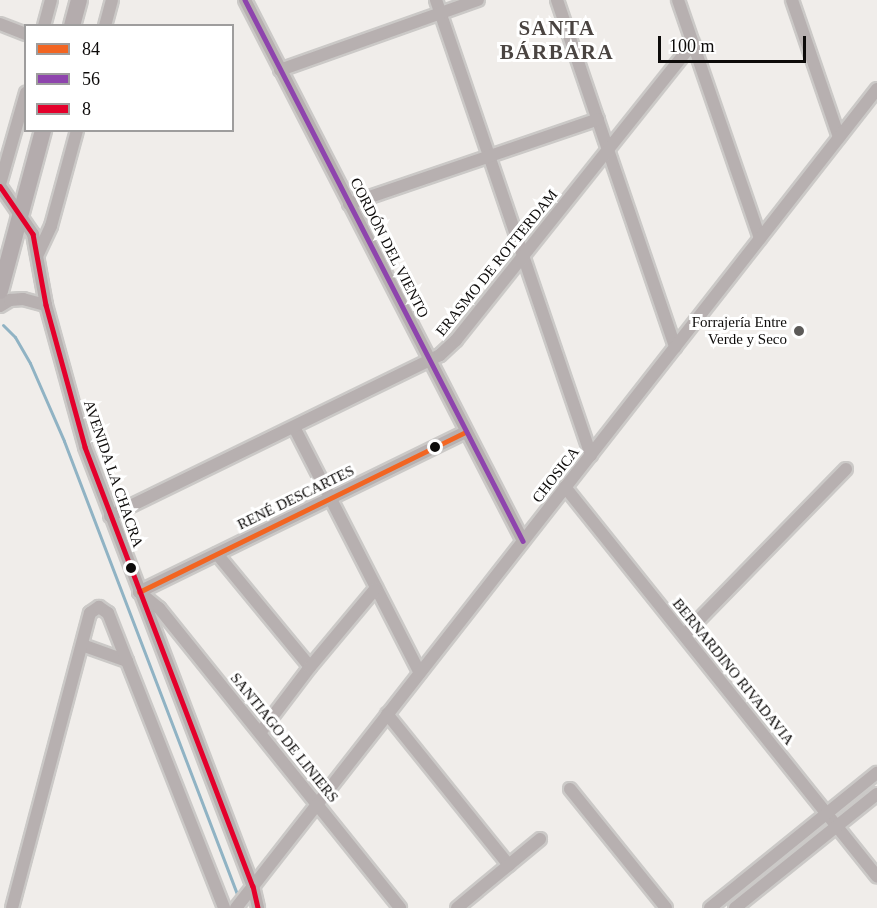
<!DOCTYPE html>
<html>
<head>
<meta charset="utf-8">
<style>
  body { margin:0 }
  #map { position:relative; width:877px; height:908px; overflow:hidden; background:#f0edea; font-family:Georgia,serif }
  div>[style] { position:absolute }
  .stream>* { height:3px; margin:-1.5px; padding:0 1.5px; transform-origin:1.5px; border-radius:1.5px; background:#90b3c4 }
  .roads { filter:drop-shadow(2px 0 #cbc9c7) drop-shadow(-2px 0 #cbc9c7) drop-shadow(0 2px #cbc9c7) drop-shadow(0 -2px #cbc9c7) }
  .minor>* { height:12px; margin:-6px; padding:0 6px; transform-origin:6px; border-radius:6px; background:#b7b0b0 }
  .highway>* { height:16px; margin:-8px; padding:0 8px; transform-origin:8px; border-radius:8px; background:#b4acad }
  .bus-1>* { height:4.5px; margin:-2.25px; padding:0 2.25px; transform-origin:2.25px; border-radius:2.25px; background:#f26522 }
  .bus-2>* { height:4.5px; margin:-2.25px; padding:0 2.25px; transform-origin:2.25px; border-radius:2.25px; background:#8e44ad }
  .bus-3>* { height:4.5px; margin:-2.25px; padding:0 2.25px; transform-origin:2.25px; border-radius:2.25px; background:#e4002b }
  .dots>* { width:16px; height:16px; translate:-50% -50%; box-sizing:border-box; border:3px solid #fff; border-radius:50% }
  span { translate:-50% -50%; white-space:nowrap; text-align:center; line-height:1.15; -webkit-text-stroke:6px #fff; paint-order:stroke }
  .street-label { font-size:15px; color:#0d0b0a }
  .poi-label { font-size:15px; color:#0d0b0a }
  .right { translate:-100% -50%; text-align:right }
  .district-label { font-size:21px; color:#4a4441; font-weight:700; letter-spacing:1.5px }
  .legend { position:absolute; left:24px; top:24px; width:210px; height:108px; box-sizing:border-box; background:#fff; border:2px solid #9e9d9d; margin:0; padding:8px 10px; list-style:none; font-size:18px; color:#0d0b0a }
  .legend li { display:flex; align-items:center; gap:12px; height:30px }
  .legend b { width:30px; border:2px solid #9e9d9d }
  .scale { position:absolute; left:658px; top:36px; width:148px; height:27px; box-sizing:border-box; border:3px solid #0d0b0a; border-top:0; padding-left:8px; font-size:18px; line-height:21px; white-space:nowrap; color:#0d0b0a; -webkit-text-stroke:4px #fff; paint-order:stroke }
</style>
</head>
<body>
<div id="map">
  <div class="stream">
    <i style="left:3px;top:325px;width:17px;rotate:45deg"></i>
    <i style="left:15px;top:337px;width:30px;rotate:60deg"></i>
    <i style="left:30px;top:363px;width:85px;rotate:66.4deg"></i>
    <i style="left:64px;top:441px;width:484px;rotate:69.1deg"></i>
  </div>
  <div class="roads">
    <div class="minor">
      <i style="left:245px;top:0;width:608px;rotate:62.8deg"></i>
      <i style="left:436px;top:0;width:481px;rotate:71.2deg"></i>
      <i style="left:557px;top:0;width:367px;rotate:71.2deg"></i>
      <i style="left:678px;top:0;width:252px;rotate:71deg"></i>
      <i style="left:792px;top:0;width:145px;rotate:71.1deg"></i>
      <i style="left:0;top:24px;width:28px;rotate:21deg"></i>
      <i style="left:44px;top:26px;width:27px;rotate:-75deg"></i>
      <i style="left:105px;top:26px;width:27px;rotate:-75deg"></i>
      <i style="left:280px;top:70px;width:210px;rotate:-19.5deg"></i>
      <i style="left:0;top:184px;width:95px;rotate:-74.1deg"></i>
      <i style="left:0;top:186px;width:58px;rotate:55.5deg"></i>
      <i style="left:33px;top:234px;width:72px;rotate:79.6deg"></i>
      <i style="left:46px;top:305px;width:147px;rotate:74.6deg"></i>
      <i style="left:85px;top:447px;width:470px;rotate:69.1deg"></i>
      <i style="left:253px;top:886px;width:23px;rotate:77deg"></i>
      <i style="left:349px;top:204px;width:263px;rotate:-18.8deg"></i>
      <i style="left:38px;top:254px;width:31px;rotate:-65deg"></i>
      <i style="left:51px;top:226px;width:99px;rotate:-74.8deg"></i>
      <i style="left:0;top:306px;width:12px;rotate:-31deg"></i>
      <i style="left:10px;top:300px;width:13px;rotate:-4deg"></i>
      <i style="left:23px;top:299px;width:24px;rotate:15deg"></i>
      <i style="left:294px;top:427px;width:276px;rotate:62.9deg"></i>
      <i style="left:565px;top:487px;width:499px;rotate:51.3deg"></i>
      <i style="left:110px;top:516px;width:367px;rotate:-26deg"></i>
      <i style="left:440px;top:355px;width:22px;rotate:-43deg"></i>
      <i style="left:456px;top:340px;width:380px;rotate:-51.4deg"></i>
      <i style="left:217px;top:554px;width:146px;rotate:50.5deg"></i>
      <i style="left:139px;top:592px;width:26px;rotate:39deg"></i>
      <i style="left:159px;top:608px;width:385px;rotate:51.2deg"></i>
      <i style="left:139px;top:592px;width:364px;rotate:-26.1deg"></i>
      <i style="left:684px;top:635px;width:232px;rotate:-45.7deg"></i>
      <i style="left:82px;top:645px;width:48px;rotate:19.6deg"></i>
      <i style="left:387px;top:714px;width:194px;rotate:51.1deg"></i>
      <i style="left:260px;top:733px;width:83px;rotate:-52.9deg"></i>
      <i style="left:310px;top:667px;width:103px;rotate:-50.1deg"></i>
      <i style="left:570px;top:789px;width:153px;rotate:51.1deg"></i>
      <i style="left:12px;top:908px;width:305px;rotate:-75.2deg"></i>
      <i style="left:90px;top:613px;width:11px;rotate:-34deg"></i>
      <i style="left:99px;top:607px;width:11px;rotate:34deg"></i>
      <i style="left:108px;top:613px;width:317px;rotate:68.5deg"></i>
      <i style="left:236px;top:908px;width:1040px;rotate:-51.95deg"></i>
      <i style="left:457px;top:908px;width:108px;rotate:-39.7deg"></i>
      <i style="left:710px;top:908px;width:215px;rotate:-39deg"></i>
      <i style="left:735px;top:908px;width:182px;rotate:-38.8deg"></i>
    </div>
    <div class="highway">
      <i style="left:72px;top:26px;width:27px;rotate:-75deg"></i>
      <i style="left:0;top:291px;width:167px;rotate:-75deg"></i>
    </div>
  </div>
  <div class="bus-1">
    <i style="left:139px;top:592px;width:364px;rotate:-26.1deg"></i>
  </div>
  <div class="bus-2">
    <i style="left:245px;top:0;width:608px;rotate:62.8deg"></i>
  </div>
  <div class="bus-3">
    <i style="left:0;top:186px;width:58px;rotate:55.5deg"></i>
    <i style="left:33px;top:234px;width:72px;rotate:79.6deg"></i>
    <i style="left:46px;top:305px;width:147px;rotate:74.6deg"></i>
    <i style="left:85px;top:447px;width:470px;rotate:69.1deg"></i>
    <i style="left:253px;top:886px;width:23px;rotate:77deg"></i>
  </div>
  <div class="dots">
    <i style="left:799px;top:331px;background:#5c5a58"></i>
    <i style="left:435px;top:447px;background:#0d0b0a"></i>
    <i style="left:131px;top:568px;background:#0d0b0a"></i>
  </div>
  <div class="street-label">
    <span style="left:389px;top:248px;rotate:63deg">CORDÓN DEL VIENTO</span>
    <span style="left:497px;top:263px;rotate:-51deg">ERASMO DE ROTTERDAM</span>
    <span style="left:113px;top:474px;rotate:71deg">AVENIDA LA CHACRA</span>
    <span style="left:556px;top:475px;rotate:-52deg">CHOSICA</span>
    <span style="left:296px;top:498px;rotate:-26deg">RENÉ DESCARTES</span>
    <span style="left:733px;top:672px;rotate:51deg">BERNARDINO RIVADAVIA</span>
    <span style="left:284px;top:738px;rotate:51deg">SANTIAGO DE LINIERS</span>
  </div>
  <div class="poi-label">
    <span class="right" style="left:787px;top:331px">Forrajería Entre<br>Verde y Seco</span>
  </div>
  <div class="district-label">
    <span style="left:557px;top:40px">SANTA<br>BÁRBARA</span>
  </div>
  <ul class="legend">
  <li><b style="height:8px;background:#f26522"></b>84</li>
  <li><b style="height:8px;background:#8e44ad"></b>56</li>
  <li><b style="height:8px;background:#e4002b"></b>8</li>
  </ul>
  <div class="scale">100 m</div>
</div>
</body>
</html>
